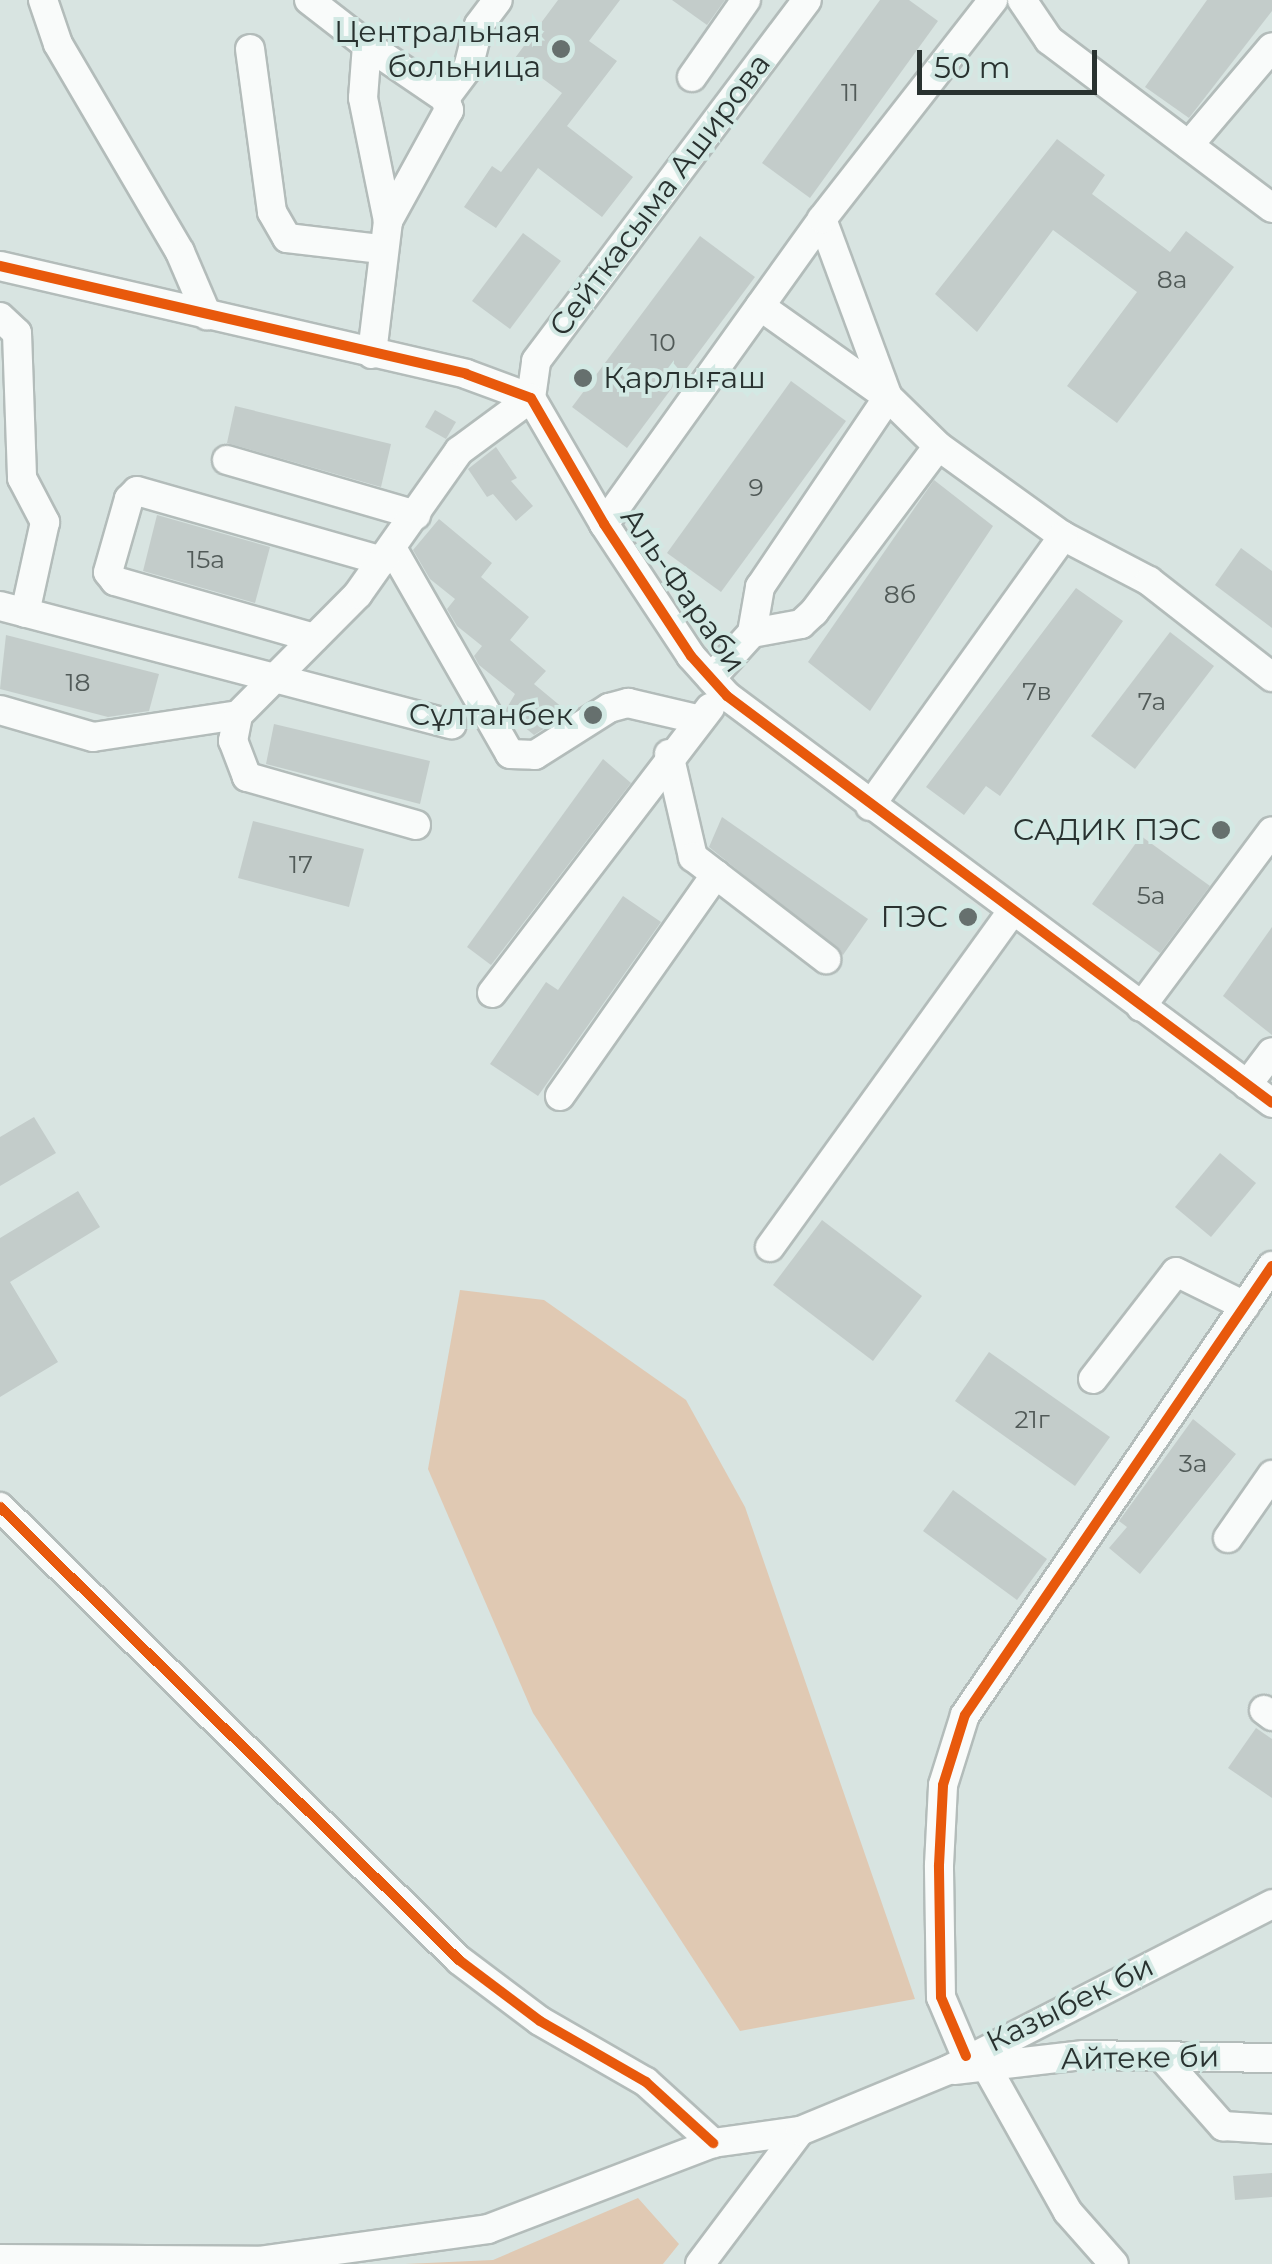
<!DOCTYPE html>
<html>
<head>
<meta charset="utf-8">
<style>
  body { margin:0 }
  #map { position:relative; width:1272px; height:2264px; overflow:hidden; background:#d8e4e1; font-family:Montserrat,sans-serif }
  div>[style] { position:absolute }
  .green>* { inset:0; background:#e0c9b3 }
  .building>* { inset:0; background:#c3ccca }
  .roads { filter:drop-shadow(2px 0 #b3bcba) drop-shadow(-2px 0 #b3bcba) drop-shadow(0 2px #b3bcba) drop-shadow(0 -2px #b3bcba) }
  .minor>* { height:28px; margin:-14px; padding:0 14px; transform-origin:14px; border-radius:14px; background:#f9fbfa }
  .cycleway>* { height:10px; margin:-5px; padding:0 5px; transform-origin:5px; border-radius:5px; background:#e8590c }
  .dots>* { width:28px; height:28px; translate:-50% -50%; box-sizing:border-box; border:5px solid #d3e9e4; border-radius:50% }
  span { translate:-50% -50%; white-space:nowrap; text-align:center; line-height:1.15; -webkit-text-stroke:8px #d3e9e4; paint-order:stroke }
  .number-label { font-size:25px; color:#515a58 }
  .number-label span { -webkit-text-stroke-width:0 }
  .poi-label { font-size:30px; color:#293230 }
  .right { translate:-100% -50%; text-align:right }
  .left { translate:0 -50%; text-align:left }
  .street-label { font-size:30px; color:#293230 }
  .scale { position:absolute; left:917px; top:50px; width:180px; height:45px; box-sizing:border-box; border:5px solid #293230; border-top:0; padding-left:12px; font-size:30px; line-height:35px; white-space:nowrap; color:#293230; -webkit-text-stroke:8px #d3e9e4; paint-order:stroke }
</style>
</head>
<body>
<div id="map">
  <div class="green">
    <i style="clip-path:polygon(460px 1290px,544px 1300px,686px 1400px,745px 1507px,915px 1999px,740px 2031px,533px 1713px,428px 1469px)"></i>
    <i style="clip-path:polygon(638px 2198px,679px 2244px,663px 2264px,405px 2264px,493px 2260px)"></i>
  </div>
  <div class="building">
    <i style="clip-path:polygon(558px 0,620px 0,589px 41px,617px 61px,567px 126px,633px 177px,602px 217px,538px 168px,496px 228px,464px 207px,492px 166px,501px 172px,562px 93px,515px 58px)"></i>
    <i style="clip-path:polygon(672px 0,725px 0,707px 25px)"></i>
    <i style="clip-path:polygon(880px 0,909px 0,938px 21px,810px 198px,762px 163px)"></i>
    <i style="clip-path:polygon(1207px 0,1272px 0,1272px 11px,1189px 118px,1145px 87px)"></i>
    <i style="clip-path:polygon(1057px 139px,1105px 175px,1092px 194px,1170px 252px,1186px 231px,1234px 267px,1117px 423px,1067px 386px,1137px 292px,1053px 230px,977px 332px,935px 294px)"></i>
    <i style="clip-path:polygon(523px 233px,561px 261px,510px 329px,472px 301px)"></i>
    <i style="clip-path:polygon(700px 236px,755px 277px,627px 448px,572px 407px)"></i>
    <i style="clip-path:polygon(791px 381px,846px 421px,721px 592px,667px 553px)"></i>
    <i style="clip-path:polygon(235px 406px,391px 444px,381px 487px,227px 443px)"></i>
    <i style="clip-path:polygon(435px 410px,456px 422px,446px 439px,425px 427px)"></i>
    <i style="clip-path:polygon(496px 447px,517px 478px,511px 481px,533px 506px,516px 521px,493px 494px,487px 497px,468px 469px)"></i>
    <i style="clip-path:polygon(934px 480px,993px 526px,870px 711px,808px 662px)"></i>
    <i style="clip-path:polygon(157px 515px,270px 547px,255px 603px,143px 571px)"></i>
    <i style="clip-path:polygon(439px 519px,492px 563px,481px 577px,529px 617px,510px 640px,546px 671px,534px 684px,569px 713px,534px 735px,505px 711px,515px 694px,479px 665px,474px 656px,482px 646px,457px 626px,447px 609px,455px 599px,430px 579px,413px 550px)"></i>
    <i style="clip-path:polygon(1241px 548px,1272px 571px,1272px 628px,1215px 585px)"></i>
    <i style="clip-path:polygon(1076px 588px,1123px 621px,1000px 796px,986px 786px,964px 815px,926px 787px)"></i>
    <i style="clip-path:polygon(1170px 632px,1214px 666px,1135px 769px,1091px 736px)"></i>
    <i style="clip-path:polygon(6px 635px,159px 674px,149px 711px,108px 717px,0 689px)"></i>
    <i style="clip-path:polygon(274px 724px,430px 761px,420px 804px,266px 764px)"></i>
    <i style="clip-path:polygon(603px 759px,631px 783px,491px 965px,467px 947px)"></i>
    <i style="clip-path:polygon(722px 817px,868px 919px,843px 955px,709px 847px)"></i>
    <i style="clip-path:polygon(253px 821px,364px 849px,349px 907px,238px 878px)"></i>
    <i style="clip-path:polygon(1141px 836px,1210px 886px,1160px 953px,1092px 904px)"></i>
    <i style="clip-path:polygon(623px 896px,661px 922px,538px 1096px,490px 1064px,546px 982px,558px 990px)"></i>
    <i style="clip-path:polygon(1272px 927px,1272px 1035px,1223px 996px)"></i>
    <i style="clip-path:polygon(34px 1117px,56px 1153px,0 1186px,0 1137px)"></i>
    <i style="clip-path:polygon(1220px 1153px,1256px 1183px,1211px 1237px,1175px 1207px)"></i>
    <i style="clip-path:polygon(78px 1191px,100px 1227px,10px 1282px,58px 1362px,0 1397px,0 1238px)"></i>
    <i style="clip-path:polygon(822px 1220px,922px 1296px,873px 1361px,773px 1285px)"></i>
    <i style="clip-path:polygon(989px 1352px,1110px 1437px,1075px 1486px,955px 1401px)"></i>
    <i style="clip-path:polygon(1193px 1419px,1236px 1454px,1140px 1574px,1109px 1548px,1127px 1527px,1119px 1521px)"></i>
    <i style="clip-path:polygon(953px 1490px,1047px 1559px,1017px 1600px,923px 1531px)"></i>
    <i style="clip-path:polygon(1256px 1728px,1272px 1739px,1272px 1798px,1228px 1768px)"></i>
    <i style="clip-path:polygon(1272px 2173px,1272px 2197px,1235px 2200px,1233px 2176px)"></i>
  </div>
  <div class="roads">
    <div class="minor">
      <i style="left:43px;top:0;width:46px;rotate:71.2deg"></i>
      <i style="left:58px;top:44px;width:241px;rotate:59.6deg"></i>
      <i style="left:180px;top:252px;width:69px;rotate:66.8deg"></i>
      <i style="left:309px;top:0;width:73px;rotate:37.8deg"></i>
      <i style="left:367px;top:45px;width:53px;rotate:94.3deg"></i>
      <i style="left:363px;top:98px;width:126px;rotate:78.5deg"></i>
      <i style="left:388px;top:221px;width:134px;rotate:96.9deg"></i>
      <i style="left:1022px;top:0;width:48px;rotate:56deg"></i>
      <i style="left:1049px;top:40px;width:279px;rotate:37deg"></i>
      <i style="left:367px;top:45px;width:94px;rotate:34.2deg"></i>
      <i style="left:445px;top:98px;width:13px;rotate:72deg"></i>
      <i style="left:449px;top:110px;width:127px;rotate:118.8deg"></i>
      <i style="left:250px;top:49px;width:164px;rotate:82.3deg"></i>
      <i style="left:272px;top:212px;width:30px;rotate:60deg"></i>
      <i style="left:287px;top:238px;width:95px;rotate:6.7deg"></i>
      <i style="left:692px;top:77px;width:94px;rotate:-55deg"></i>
      <i style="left:445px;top:98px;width:38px;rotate:-53deg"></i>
      <i style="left:468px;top:68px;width:44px;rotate:-75.7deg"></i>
      <i style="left:479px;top:25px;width:31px;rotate:-53deg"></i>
      <i style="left:1189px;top:145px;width:128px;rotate:-49.7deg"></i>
      <i style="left:822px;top:219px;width:190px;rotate:69.7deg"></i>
      <i style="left:888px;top:397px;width:70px;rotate:44.4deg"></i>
      <i style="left:938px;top:446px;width:154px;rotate:35.8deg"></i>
      <i style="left:1063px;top:536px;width:97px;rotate:27.6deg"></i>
      <i style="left:1149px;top:581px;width:156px;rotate:38deg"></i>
      <i style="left:0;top:266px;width:478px;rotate:13deg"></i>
      <i style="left:466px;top:374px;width:69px;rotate:20.3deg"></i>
      <i style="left:531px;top:398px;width:146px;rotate:59.9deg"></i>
      <i style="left:604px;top:524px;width:158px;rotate:56.6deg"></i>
      <i style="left:691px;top:656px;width:54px;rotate:48deg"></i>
      <i style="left:727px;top:696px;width:680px;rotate:36.75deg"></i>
      <i style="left:0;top:317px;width:23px;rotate:43deg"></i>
      <i style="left:17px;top:333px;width:145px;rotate:88deg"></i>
      <i style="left:22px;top:478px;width:50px;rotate:62.4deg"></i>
      <i style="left:45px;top:522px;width:93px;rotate:102.4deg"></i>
      <i style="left:531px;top:398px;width:37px;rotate:-82deg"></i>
      <i style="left:536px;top:361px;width:451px;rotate:-53.1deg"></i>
      <i style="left:227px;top:460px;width:197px;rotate:16.2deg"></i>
      <i style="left:604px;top:524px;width:375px;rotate:-54.4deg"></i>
      <i style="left:822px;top:219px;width:278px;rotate:-52deg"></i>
      <i style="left:392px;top:548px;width:237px;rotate:60.2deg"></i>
      <i style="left:510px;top:754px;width:25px;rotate:2deg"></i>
      <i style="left:535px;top:755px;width:88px;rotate:-32.4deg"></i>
      <i style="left:609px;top:708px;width:20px;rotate:-15deg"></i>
      <i style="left:628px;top:703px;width:70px;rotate:13.2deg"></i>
      <i style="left:0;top:606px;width:467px;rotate:14.7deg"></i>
      <i style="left:752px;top:633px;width:50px;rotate:-10.4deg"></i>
      <i style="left:801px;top:624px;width:18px;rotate:-43deg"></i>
      <i style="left:814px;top:612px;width:207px;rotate:-53.2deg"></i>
      <i style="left:314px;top:638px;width:207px;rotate:-164deg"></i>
      <i style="left:115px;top:581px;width:11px;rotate:-128deg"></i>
      <i style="left:108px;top:572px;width:76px;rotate:-74deg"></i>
      <i style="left:129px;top:499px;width:11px;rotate:-45deg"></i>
      <i style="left:137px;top:491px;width:256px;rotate:15.9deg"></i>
      <i style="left:711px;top:678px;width:61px;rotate:-47.7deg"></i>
      <i style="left:752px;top:633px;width:47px;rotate:-80.1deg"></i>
      <i style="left:760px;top:587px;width:229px;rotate:-56deg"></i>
      <i style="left:888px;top:397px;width:157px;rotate:-144.6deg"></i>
      <i style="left:0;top:710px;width:97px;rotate:16.2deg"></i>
      <i style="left:93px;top:737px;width:147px;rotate:-8.6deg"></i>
      <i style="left:669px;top:754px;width:106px;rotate:76.9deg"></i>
      <i style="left:693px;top:857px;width:168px;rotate:37.5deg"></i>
      <i style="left:870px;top:806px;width:332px;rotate:-54.4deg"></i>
      <i style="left:416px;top:825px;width:176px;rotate:-164.1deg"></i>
      <i style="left:247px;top:777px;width:39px;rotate:-111deg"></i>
      <i style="left:233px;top:741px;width:26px;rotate:-79deg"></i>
      <i style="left:238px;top:715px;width:170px;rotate:-45.2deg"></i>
      <i style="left:358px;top:594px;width:175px;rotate:-54.8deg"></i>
      <i style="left:459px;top:451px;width:89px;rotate:-36.4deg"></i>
      <i style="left:492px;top:993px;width:359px;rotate:-52.6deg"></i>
      <i style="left:1141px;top:1007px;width:219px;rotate:-53.3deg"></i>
      <i style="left:1247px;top:1085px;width:41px;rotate:-52.9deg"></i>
      <i style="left:560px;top:1096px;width:271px;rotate:-54.9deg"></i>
      <i style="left:770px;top:1247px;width:415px;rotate:-54.2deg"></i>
      <i style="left:1093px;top:1379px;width:135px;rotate:-52.2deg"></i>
      <i style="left:1176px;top:1272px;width:77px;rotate:26.2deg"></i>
      <i style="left:0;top:1507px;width:645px;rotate:44.62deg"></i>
      <i style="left:459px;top:1960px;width:101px;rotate:37deg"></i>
      <i style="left:540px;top:2021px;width:122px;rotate:29.9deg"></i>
      <i style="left:646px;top:2082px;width:91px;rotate:42.3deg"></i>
      <i style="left:1228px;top:1538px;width:77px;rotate:-55.1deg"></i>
      <i style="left:1264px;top:1710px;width:10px;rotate:37deg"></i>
      <i style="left:966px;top:2056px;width:64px;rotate:-113deg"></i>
      <i style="left:941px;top:1997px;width:132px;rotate:-90.9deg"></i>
      <i style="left:939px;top:1865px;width:80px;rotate:-87.1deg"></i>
      <i style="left:943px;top:1785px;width:73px;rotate:-72.6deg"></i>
      <i style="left:965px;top:1715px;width:544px;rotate:-55.64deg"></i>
      <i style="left:1161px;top:2056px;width:94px;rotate:48.5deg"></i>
      <i style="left:1223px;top:2126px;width:49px;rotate:3.5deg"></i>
      <i style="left:986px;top:2066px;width:167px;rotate:60.7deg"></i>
      <i style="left:1068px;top:2212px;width:69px;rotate:48.5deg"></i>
      <i style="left:954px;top:2070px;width:131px;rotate:-6.6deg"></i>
      <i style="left:1084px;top:2055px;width:188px;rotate:0.9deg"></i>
      <i style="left:0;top:2259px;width:258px;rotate:0.4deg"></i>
      <i style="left:258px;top:2261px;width:232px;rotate:-7.9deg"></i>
      <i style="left:488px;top:2229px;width:241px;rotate:-20.9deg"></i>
      <i style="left:713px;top:2143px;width:88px;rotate:-7.9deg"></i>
      <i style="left:700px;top:2264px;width:166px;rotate:-53.1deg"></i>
      <i style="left:800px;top:2131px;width:160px;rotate:-22.4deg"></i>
      <i style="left:948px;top:2070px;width:364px;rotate:-27.1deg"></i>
    </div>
  </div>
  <div class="cycleway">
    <i style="left:0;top:266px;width:478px;rotate:13deg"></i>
    <i style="left:466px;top:374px;width:69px;rotate:20.3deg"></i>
    <i style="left:531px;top:398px;width:146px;rotate:59.9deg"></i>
    <i style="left:604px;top:524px;width:158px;rotate:56.6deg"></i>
    <i style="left:691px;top:656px;width:54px;rotate:48deg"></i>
    <i style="left:727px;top:696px;width:680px;rotate:36.75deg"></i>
    <i style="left:0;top:1507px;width:645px;rotate:44.62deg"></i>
    <i style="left:459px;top:1960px;width:101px;rotate:37deg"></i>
    <i style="left:540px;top:2021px;width:122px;rotate:29.9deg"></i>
    <i style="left:646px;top:2082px;width:91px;rotate:42.3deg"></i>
    <i style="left:966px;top:2056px;width:64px;rotate:-113deg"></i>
    <i style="left:941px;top:1997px;width:132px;rotate:-90.9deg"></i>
    <i style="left:939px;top:1865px;width:80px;rotate:-87.1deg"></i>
    <i style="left:943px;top:1785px;width:73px;rotate:-72.6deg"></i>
    <i style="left:965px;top:1715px;width:544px;rotate:-55.64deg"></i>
  </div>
  <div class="dots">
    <i style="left:561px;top:49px;background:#66706e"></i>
    <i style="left:583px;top:378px;background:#66706e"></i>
    <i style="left:593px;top:715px;background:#66706e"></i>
    <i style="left:1221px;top:830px;background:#66706e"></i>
    <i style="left:968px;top:917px;background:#66706e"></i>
  </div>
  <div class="number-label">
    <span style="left:850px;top:92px">11</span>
    <span style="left:1172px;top:279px">8а</span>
    <span style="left:663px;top:342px">10</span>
    <span style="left:756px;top:487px">9</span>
    <span style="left:206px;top:559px">15а</span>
    <span style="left:900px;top:594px">8б</span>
    <span style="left:78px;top:682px">18</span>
    <span style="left:1037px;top:691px">7в</span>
    <span style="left:1152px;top:701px">7а</span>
    <span style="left:301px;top:864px">17</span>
    <span style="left:1151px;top:895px">5а</span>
    <span style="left:1032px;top:1419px">21г</span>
    <span style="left:1193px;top:1463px">3а</span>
  </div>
  <div class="poi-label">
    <span class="right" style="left:541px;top:49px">Центральная<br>больница</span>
    <span class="left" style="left:603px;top:378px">Қарлығаш</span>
    <span class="right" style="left:573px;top:715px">Сұлтанбек</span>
    <span class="right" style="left:1201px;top:830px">САДИК ПЭС</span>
    <span class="right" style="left:948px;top:917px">ПЭС</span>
  </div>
  <div class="street-label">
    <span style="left:660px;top:195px;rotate:-53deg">Сейткасыма Аширова</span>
    <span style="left:683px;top:590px;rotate:55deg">Аль-Фараби</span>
    <span style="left:1070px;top:2004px;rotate:-26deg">Казыбек би</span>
    <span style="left:1140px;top:2058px;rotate:-1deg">Айтеке би</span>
  </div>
  <div class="scale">50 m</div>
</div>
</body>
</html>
